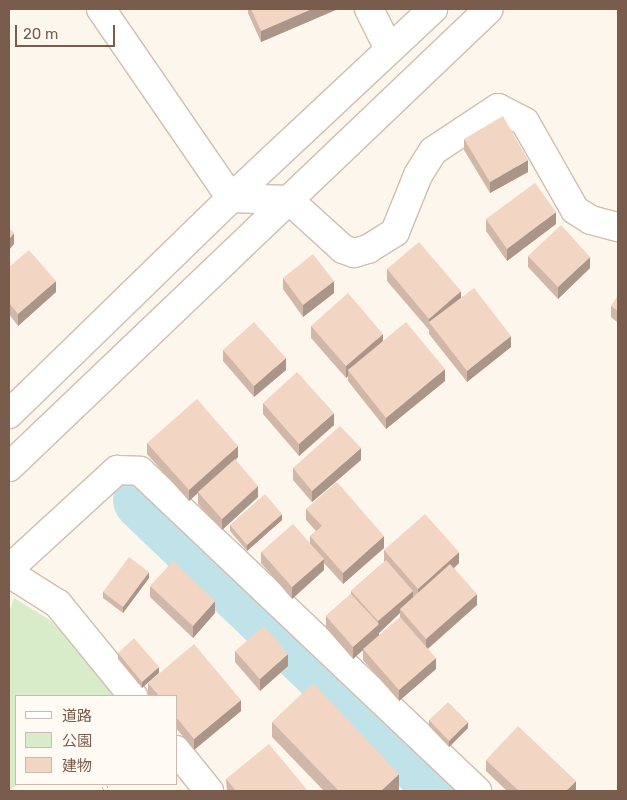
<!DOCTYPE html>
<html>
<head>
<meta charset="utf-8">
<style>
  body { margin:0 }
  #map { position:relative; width:627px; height:800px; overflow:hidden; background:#fdf6ec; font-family:Rubik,"Noto Sans JP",sans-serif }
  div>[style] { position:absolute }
  .green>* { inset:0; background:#d8ecc9 }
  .river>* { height:60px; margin:-30px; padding:0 30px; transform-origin:30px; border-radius:30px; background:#bfe3e8 }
  .path>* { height:3px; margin-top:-1.5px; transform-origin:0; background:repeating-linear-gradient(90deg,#d9b8a5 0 1px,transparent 0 5px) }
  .roads { filter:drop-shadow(1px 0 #d1beb0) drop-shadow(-1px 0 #d1beb0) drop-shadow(0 1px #d1beb0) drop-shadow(0 -1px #d1beb0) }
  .street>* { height:28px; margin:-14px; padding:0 14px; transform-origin:14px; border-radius:14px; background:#fff }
  .secondary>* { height:28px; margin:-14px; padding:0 14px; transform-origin:14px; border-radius:14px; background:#fff }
  .wall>* { inset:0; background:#d1b7a8 }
  .shaded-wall>* { inset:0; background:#aa9588 }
  .building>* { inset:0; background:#f3d5c3 }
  span { translate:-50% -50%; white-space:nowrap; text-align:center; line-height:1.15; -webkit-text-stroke:5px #fffaf3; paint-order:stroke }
  .frame { position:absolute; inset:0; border:10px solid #7a5c4d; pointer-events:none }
  .legend { position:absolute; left:15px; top:695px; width:162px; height:90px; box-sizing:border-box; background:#fffaf3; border:1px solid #cabbb1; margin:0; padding:6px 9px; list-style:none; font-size:15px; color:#7a5c4d }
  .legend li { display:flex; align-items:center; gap:10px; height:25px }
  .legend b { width:25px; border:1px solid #cabbb1 }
  .scale { position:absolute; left:15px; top:25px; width:100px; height:22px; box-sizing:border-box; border:2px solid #7a5c4d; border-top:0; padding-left:6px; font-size:15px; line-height:18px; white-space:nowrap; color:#7a5c4d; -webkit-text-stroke:4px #fffaf3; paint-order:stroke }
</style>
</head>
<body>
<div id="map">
  <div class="green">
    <i style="clip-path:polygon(14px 598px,50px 620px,126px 696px,16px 696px,19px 784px,9px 790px,9px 612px)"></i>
  </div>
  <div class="river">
    <i style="left:143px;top:500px;width:422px;rotate:43.7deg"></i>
  </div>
  <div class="path">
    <i style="left:98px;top:791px;width:15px;rotate:-28deg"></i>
  </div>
  <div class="roads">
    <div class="street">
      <i style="left:369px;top:9px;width:45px;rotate:63.4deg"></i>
      <i style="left:289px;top:200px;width:73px;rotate:42.2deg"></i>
      <i style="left:343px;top:249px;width:12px;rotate:20deg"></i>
      <i style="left:354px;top:253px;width:15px;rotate:-16deg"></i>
      <i style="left:368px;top:249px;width:32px;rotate:-32deg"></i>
      <i style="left:395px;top:232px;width:61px;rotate:-68deg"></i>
      <i style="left:418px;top:175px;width:28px;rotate:-58deg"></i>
      <i style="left:433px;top:151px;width:78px;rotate:-33.5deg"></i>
      <i style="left:498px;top:108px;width:30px;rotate:27deg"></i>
      <i style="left:525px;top:122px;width:101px;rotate:60.4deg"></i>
      <i style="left:575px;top:210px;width:19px;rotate:32deg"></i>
      <i style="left:591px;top:220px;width:28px;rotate:15deg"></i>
      <i style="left:9px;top:569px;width:147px;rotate:-42.5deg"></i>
      <i style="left:117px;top:470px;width:23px;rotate:2deg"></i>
      <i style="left:140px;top:471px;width:465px;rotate:43.5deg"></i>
      <i style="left:9px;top:573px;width:58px;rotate:32.3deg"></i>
      <i style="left:58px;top:604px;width:119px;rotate:50.8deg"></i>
      <i style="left:176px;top:750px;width:53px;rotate:51.2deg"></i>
    </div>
    <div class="secondary">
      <i style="left:101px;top:9px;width:229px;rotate:55.5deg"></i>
      <i style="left:231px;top:198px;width:58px;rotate:2deg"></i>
      <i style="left:9px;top:414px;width:310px;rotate:-44.2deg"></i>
      <i style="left:231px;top:198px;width:277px;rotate:-43.1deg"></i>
      <i style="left:9px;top:467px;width:663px;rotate:-43.66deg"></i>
    </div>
  </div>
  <div class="wall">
    <i style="clip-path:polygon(248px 9px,338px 9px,261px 42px,248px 13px)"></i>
    <i style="clip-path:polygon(464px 139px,528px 172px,490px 193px,464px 150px)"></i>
    <i style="clip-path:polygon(486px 219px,556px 224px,507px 261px,486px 231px)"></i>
    <i style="clip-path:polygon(528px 256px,590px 268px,558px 299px,528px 267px)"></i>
    <i style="clip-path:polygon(9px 267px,56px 292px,18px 326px,9px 314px)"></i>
    <i style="clip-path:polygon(387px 269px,461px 298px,511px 347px,467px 382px,429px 334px,429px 330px,387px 281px)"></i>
    <i style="clip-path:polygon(283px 278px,334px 293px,303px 317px,283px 289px)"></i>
    <i style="clip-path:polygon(618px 296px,618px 323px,611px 317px,611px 306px)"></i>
    <i style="clip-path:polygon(311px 326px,383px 341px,445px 381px,386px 429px,348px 381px,348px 376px,346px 378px,311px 338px)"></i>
    <i style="clip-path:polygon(223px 350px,286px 370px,254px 397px,223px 361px)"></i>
    <i style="clip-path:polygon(263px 403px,334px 425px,299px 456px,263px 414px)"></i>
    <i style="clip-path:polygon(147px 443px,238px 457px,236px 460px,258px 497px,222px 530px,198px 504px,198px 492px,189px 501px,147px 454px)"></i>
    <i style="clip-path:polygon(361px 460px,312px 502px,293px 480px,293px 468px)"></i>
    <i style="clip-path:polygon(306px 509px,384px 548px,343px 584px,324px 563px,324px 570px,292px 599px,261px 563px,261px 552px,310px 543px,310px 536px,316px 531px,306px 520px)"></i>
    <i style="clip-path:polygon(282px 520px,247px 551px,230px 531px,230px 525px)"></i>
    <i style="clip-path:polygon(evenodd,384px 550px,459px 563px,454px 568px,477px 605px,428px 649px,436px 669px,399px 701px,363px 660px,363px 649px,353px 659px,326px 628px,326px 616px,351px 594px,351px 591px,384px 562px,384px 550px,400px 613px,400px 618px,379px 636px,379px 633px,400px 613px)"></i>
    <i style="clip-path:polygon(149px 578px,123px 613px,103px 598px,103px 592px)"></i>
    <i style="clip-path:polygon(150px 586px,215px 613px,193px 638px,150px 597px)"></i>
    <i style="clip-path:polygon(235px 651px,288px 666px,260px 691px,235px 662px)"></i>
    <i style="clip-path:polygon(118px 653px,159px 667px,142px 688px,118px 659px)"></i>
    <i style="clip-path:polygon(148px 683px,241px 711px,194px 750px,176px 728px,176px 696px,149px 696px,148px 694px)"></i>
    <i style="clip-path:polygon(429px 720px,468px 728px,449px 747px,429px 726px)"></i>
    <i style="clip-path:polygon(272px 722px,399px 790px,397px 791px,324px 791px,272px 737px)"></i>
    <i style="clip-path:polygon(486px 760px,576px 791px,507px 791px,486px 771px)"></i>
    <i style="clip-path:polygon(226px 779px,308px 791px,227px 791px)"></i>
  </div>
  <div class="shaded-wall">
    <i style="clip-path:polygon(312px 9px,338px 9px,261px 42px,261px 31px)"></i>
    <i style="clip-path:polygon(528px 160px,528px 172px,490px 193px,490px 182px)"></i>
    <i style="clip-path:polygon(556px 212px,556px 224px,507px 261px,507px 249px)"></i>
    <i style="clip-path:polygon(14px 233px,14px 244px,9px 250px,9px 239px)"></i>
    <i style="clip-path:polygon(590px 257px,590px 268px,558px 299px,558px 287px)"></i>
    <i style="clip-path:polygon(56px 281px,56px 292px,18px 326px,18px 314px)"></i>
    <i style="clip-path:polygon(334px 281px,334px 293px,303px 317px,303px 305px)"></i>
    <i style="clip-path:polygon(461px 291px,461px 303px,429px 322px,429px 319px)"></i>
    <i style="clip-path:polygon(383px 334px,383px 345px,348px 370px,348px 376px,346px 378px,346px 366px)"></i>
    <i style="clip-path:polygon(511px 336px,511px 347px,467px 382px,467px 371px)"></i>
    <i style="clip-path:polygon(286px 358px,286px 370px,254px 397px,254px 386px)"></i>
    <i style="clip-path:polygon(445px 369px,445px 381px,386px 429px,386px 418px)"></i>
    <i style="clip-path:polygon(334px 413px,334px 425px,299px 456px,299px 444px)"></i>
    <i style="clip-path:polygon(238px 446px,238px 457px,189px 501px,189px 490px)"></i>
    <i style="clip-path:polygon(361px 448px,361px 460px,312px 502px,312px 491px)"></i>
    <i style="clip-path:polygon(258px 486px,258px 497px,222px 530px,222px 519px)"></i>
    <i style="clip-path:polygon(282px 514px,282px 520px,247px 551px,247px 545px)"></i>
    <i style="clip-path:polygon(384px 536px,384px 548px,343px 584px,343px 573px)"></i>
    <i style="clip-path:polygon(459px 552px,459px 563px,418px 600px,418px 589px)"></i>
    <i style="clip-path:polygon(324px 559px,324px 570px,292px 599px,292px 587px)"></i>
    <i style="clip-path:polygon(149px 572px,149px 578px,123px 613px,123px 607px)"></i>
    <i style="clip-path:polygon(413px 591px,413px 603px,400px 609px,400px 613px,379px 633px,379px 636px,353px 659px,353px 647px,378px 625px,378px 621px)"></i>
    <i style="clip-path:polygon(477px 594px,477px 605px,426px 650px,426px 639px)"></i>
    <i style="clip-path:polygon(215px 601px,215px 613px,193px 638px,193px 626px)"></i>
    <i style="clip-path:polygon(288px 654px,288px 666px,260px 691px,260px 679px)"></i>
    <i style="clip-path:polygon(436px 658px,436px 669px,399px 701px,399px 690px)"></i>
    <i style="clip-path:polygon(159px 667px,159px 673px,142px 688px,142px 682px)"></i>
    <i style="clip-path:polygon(241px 700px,241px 711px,194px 750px,194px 739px)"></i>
    <i style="clip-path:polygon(468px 722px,468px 728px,449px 747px,449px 741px)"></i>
    <i style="clip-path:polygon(399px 774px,399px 790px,397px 791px,381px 791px)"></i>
    <i style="clip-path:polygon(576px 781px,576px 791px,566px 791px)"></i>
  </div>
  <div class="building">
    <i style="clip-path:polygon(251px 9px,312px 9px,261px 31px)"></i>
    <i style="clip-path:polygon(503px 116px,528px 160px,490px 182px,464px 139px)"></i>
    <i style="clip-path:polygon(535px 183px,556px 212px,507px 249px,486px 219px)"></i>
    <i style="clip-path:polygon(561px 225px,590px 257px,558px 287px,528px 256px)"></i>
    <i style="clip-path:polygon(9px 228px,14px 233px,9px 239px)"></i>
    <i style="clip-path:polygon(419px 242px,461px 291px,429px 319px,387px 269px)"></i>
    <i style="clip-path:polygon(29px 250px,56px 281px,18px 314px,9px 303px,9px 267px)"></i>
    <i style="clip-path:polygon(313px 254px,334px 281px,303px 305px,283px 278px)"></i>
    <i style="clip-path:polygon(474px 288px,511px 336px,467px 371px,429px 322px)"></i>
    <i style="clip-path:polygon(348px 293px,383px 334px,346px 366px,311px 326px)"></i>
    <i style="clip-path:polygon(618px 296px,618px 311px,611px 306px)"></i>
    <i style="clip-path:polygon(254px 322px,286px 358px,254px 386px,223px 350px)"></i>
    <i style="clip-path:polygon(406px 322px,445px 369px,386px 418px,348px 370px)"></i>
    <i style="clip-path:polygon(297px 372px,334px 413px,299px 444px,263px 403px)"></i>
    <i style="clip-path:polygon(197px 399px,238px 446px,189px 490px,147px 443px)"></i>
    <i style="clip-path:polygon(340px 426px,361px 448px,312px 491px,293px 468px)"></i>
    <i style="clip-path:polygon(235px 459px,258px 486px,222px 519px,198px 492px)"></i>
    <i style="clip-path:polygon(337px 482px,384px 536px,343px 573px,310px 536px,322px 526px,306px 509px)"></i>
    <i style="clip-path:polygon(265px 494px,282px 514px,247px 545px,230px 525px)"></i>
    <i style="clip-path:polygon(425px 514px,459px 552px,418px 589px,384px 550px)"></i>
    <i style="clip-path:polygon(293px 524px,324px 559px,292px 587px,261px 552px)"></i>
    <i style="clip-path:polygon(129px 557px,149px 572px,123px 607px,103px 592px)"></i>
    <i style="clip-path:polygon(386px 560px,413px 591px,378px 621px,351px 591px)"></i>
    <i style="clip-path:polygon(173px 561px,215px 601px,193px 626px,150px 586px)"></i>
    <i style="clip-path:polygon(450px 564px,477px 594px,426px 639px,400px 609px)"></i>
    <i style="clip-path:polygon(351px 594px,379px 624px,353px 647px,326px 616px)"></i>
    <i style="clip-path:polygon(400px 617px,436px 658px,399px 690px,363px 649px)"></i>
    <i style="clip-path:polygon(264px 626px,288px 654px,260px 679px,235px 651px)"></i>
    <i style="clip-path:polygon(134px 638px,159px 667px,142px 682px,118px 653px)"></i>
    <i style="clip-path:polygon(194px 644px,241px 700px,194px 739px,176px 717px,176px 696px,159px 696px,148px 683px)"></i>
    <i style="clip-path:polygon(313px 683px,399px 774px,381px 791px,339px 791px,272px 722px)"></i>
    <i style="clip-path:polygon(448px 702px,468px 722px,449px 741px,429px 720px)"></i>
    <i style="clip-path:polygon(518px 726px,576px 781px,566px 791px,519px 791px,486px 760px)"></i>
    <i style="clip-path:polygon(269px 744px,308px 791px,236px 791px,226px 779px)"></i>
  </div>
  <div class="frame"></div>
  <ul class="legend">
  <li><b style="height:6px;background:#fff"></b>道路</li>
  <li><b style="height:14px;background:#d8ecc9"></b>公園</li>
  <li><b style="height:14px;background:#f3d5c3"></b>建物</li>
  </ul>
  <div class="scale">20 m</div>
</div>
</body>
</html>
